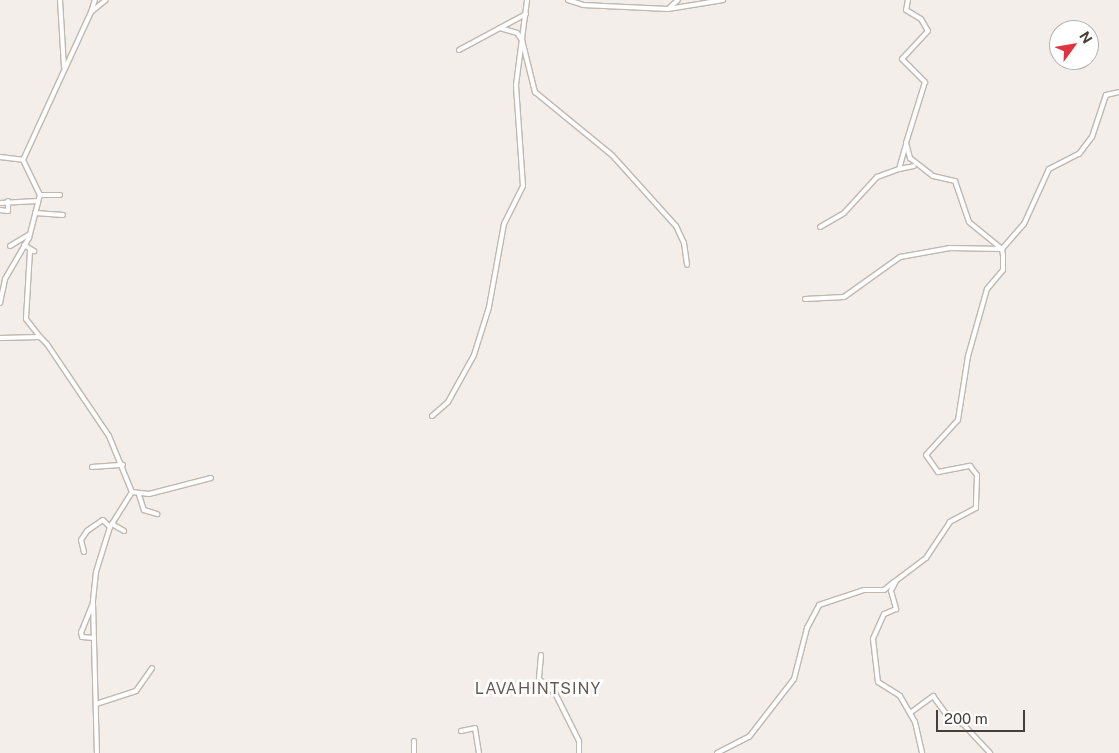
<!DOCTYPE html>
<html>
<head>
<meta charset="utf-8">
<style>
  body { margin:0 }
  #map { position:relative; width:1119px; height:753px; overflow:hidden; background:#f3eeea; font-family:"Public Sans",sans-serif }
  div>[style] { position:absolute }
  .roads { filter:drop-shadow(1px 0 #c0b7b0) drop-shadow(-1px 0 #c0b7b0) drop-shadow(0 1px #c0b7b0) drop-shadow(0 -1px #c0b7b0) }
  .minor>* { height:4px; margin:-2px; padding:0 2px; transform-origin:2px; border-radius:2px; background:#fff }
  span { translate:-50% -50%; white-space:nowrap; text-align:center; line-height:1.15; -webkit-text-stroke:5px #fff; paint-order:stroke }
  .quarter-label { font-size:16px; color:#675a51; letter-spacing:1px }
  .north { position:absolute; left:1049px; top:20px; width:50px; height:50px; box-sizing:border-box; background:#fff; border:1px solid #b5b2b0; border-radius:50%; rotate:58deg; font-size:14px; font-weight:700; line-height:20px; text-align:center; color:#463e39 }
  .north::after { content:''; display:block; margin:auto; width:18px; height:22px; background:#df343d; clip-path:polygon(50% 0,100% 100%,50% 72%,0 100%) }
  .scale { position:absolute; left:936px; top:710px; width:89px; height:22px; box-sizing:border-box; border:2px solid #463e39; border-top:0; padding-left:6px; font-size:15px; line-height:18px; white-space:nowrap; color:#463e39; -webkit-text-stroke:4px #fff; paint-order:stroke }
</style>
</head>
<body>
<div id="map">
  <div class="roads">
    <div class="minor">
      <i style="left:60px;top:0;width:67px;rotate:86.6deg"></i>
      <i style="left:568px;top:0;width:16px;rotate:18deg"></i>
      <i style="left:583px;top:5px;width:85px;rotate:2.7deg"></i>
      <i style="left:668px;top:9px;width:56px;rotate:-9.3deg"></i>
      <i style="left:908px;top:0;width:10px;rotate:101deg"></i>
      <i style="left:906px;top:10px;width:17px;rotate:31deg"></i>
      <i style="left:921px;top:19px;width:14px;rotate:60deg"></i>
      <i style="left:928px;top:31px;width:38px;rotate:133deg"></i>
      <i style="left:902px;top:59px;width:33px;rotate:45deg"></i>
      <i style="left:925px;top:82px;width:64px;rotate:107.3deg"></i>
      <i style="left:906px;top:143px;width:16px;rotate:75deg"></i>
      <i style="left:910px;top:158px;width:29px;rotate:38deg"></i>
      <i style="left:933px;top:176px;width:23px;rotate:13deg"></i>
      <i style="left:955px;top:181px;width:43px;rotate:71.1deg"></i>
      <i style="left:969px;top:222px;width:43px;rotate:39.3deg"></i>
      <i style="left:1002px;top:249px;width:6px;rotate:81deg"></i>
      <i style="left:1003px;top:255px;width:15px;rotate:90deg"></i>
      <i style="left:1003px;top:270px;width:25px;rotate:130deg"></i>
      <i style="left:987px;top:289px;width:70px;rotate:105.8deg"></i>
      <i style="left:968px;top:356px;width:65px;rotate:98.9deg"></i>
      <i style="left:958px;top:420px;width:47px;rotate:132.4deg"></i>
      <i style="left:926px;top:455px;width:21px;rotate:55deg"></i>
      <i style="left:938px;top:472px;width:33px;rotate:-11deg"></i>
      <i style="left:970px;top:466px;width:11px;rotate:52deg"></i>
      <i style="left:977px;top:475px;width:33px;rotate:92deg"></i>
      <i style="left:976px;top:508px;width:30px;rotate:152deg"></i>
      <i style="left:950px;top:522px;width:43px;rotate:123.7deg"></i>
      <i style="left:926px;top:558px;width:38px;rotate:143deg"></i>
      <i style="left:896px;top:581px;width:11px;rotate:117deg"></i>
      <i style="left:891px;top:591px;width:19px;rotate:74deg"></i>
      <i style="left:896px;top:609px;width:13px;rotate:157deg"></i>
      <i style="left:884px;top:614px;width:27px;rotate:114deg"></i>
      <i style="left:873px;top:639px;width:43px;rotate:83.4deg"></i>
      <i style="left:878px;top:682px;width:26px;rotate:32deg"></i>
      <i style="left:900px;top:696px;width:30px;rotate:60deg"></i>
      <i style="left:915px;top:722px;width:32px;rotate:77deg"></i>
      <i style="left:668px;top:9px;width:13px;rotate:-42deg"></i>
      <i style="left:91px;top:12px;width:13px;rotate:-72deg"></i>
      <i style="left:500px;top:28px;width:18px;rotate:16deg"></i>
      <i style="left:517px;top:33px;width:9px;rotate:54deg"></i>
      <i style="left:522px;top:40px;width:54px;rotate:76deg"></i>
      <i style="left:535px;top:92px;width:99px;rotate:39.3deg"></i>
      <i style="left:612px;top:155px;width:96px;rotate:48deg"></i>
      <i style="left:676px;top:226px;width:19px;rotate:65deg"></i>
      <i style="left:684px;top:243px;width:22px;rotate:82deg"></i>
      <i style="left:459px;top:50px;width:76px;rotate:-28.2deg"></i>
      <i style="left:0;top:157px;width:23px;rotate:7deg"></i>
      <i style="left:23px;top:160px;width:163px;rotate:-65.3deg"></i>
      <i style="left:91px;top:12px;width:19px;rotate:-39deg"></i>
      <i style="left:899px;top:169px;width:15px;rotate:-11deg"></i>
      <i style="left:40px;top:195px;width:20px"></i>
      <i style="left:0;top:203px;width:38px;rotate:-3deg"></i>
      <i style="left:0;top:210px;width:8px;rotate:7deg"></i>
      <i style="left:8px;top:211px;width:10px;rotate:-90deg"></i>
      <i style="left:35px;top:213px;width:28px;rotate:4deg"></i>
      <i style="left:820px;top:227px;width:28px;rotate:-30deg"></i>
      <i style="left:844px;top:213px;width:49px;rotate:-47.5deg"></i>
      <i style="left:877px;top:177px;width:23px;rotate:-20deg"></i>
      <i style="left:899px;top:169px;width:25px;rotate:-74deg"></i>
      <i style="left:24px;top:245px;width:12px;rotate:31deg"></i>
      <i style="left:34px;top:251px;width:4px;rotate:180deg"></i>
      <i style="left:30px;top:251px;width:68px;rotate:93.4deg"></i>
      <i style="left:26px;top:319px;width:23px;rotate:52deg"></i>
      <i style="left:10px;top:246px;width:23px;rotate:-31deg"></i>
      <i style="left:805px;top:299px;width:39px;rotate:-3deg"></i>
      <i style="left:844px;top:297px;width:69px;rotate:-35.5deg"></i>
      <i style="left:900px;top:257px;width:51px;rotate:-10.2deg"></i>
      <i style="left:950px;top:248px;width:52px;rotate:1.1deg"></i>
      <i style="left:1002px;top:249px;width:33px;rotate:-49deg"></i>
      <i style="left:1024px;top:224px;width:60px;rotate:-65.6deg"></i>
      <i style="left:1049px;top:169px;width:34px;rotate:-27deg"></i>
      <i style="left:1079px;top:154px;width:21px;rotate:-53deg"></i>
      <i style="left:1092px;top:137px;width:44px;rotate:-71.6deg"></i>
      <i style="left:1106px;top:95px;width:13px;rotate:-13deg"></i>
      <i style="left:0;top:303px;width:25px;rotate:-78deg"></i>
      <i style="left:5px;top:279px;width:48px;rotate:-59.7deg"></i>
      <i style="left:29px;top:238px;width:44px;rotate:-75.7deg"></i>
      <i style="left:40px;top:195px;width:39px;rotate:-116deg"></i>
      <i style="left:0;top:338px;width:40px;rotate:-1.4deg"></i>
      <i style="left:40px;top:337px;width:10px;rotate:45deg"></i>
      <i style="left:47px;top:344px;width:111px;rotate:56deg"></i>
      <i style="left:109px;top:436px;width:61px;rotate:67.7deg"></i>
      <i style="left:132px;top:492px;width:41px;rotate:122.2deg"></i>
      <i style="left:110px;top:527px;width:47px;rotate:107.3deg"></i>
      <i style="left:96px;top:572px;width:31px;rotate:96deg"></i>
      <i style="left:93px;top:603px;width:150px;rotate:88.5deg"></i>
      <i style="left:432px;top:416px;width:21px;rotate:-41deg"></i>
      <i style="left:448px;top:402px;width:54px;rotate:-61deg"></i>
      <i style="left:474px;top:355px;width:50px;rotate:-72.6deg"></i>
      <i style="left:489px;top:307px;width:84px;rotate:-79.8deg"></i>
      <i style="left:504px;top:224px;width:42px;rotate:-63.4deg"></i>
      <i style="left:523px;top:186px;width:101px;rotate:-94deg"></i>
      <i style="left:516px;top:85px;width:86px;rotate:-82.6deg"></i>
      <i style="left:92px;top:467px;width:31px;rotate:-4deg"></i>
      <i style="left:132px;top:492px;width:17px;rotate:7deg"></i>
      <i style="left:149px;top:494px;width:64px;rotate:-14.5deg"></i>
      <i style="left:139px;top:495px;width:16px;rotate:72deg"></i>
      <i style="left:144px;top:510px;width:14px;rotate:17deg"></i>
      <i style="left:112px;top:524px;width:14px;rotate:30deg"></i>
      <i style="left:84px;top:552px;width:12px;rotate:-104deg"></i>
      <i style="left:81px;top:540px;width:11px;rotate:-56deg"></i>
      <i style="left:87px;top:531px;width:19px;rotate:-35deg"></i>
      <i style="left:103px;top:520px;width:10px;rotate:45deg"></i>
      <i style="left:93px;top:603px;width:31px;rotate:112deg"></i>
      <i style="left:81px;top:632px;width:5px;rotate:79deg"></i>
      <i style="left:82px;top:637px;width:12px;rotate:5deg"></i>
      <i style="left:541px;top:655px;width:24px;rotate:95deg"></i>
      <i style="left:539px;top:679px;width:21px;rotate:41deg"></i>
      <i style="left:555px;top:693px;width:54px;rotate:63.4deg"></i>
      <i style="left:579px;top:741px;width:12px;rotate:90deg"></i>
      <i style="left:96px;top:704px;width:42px;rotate:-18deg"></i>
      <i style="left:136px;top:691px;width:28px;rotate:-55deg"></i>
      <i style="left:910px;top:713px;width:29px;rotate:-36deg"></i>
      <i style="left:933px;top:696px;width:29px;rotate:54deg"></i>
      <i style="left:950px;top:719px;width:14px;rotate:21deg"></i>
      <i style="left:963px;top:724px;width:40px;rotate:47deg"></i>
      <i style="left:461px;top:731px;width:14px;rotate:-12deg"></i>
      <i style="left:475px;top:728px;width:25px;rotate:81deg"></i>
      <i style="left:414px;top:753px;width:12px;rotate:-90deg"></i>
      <i style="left:717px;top:753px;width:36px;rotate:-27deg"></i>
      <i style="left:749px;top:737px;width:73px;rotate:-52.2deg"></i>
      <i style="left:794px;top:679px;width:53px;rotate:-75.7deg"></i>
      <i style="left:807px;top:628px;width:26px;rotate:-62deg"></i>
      <i style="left:819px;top:605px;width:47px;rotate:-18.4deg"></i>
      <i style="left:864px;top:590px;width:20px"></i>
      <i style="left:884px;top:590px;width:13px;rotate:-39deg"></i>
    </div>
  </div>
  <div class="quarter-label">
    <span style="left:538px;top:689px">LAVAHINTSINY</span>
  </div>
  <div class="north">N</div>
  <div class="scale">200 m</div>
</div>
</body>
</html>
